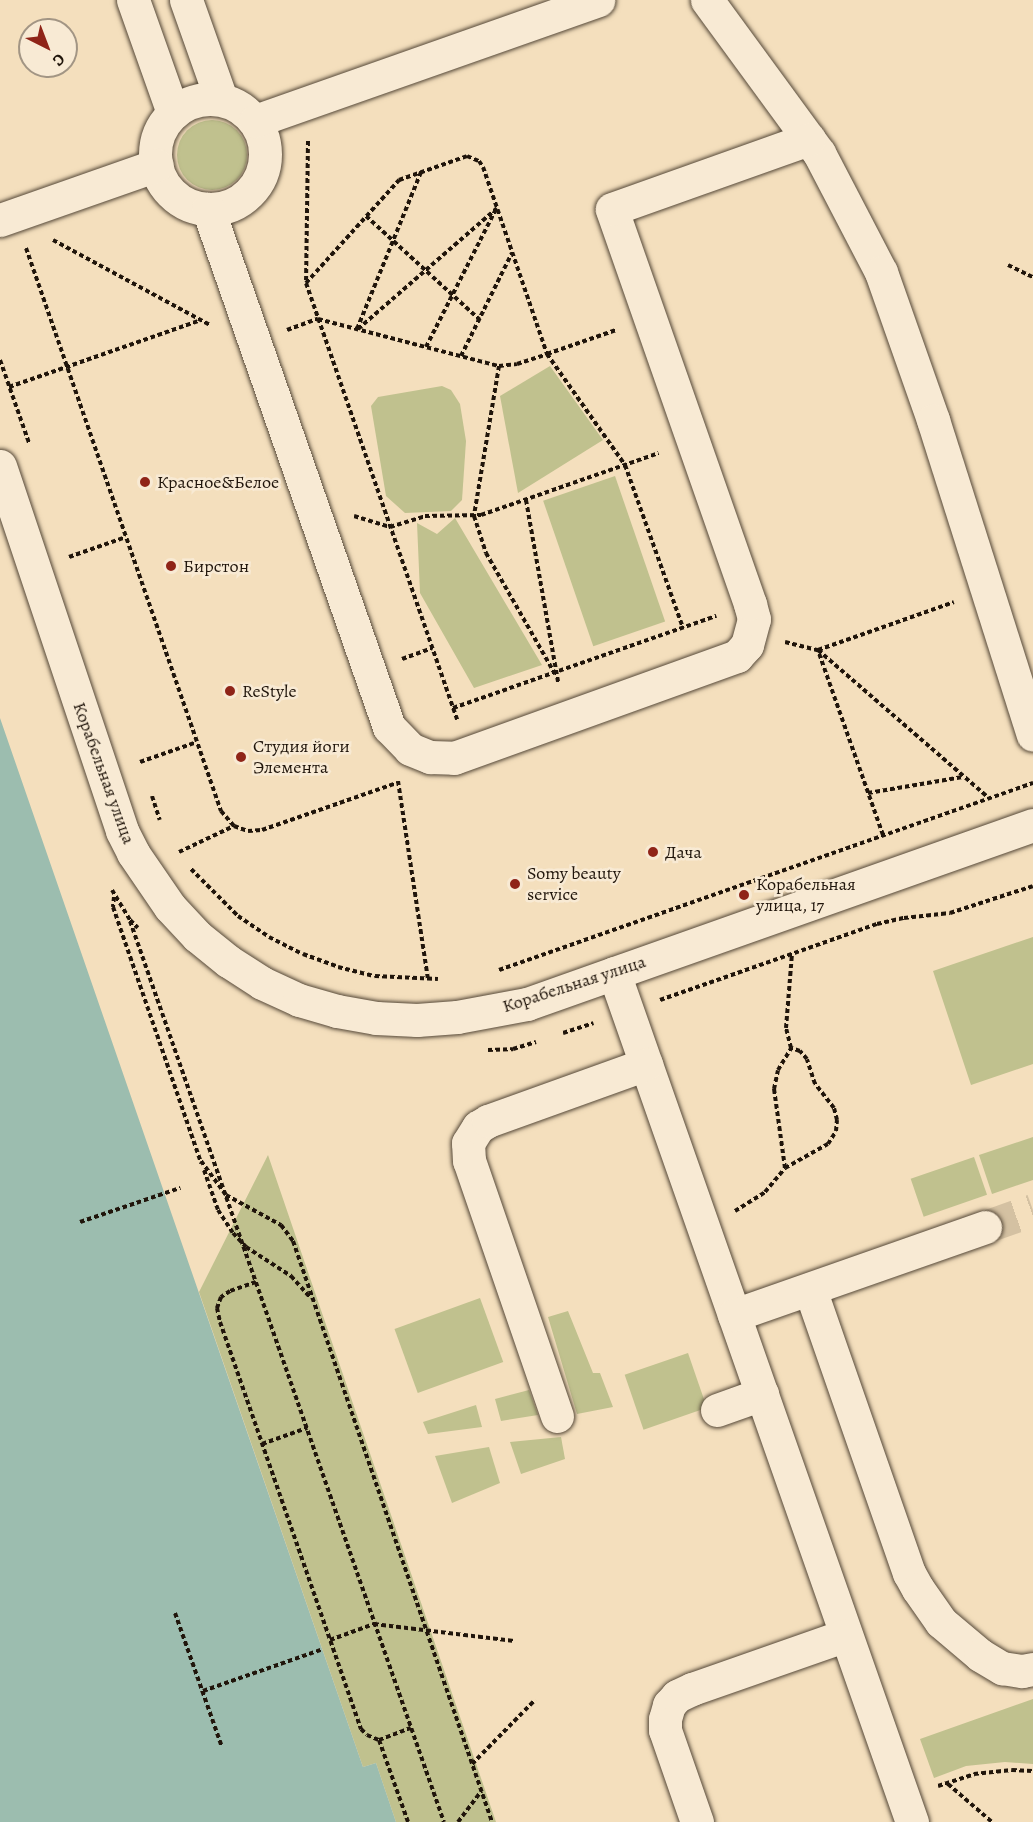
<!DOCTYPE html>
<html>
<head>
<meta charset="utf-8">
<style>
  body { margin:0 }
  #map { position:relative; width:1033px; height:1822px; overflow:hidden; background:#f4dfbd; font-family:Alegreya,serif }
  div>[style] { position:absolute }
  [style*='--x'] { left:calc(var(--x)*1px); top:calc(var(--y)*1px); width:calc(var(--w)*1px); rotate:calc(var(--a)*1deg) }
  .green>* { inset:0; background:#c0c18e; transform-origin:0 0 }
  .round { border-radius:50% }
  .water>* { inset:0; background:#9cbdaf }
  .minor-tunnel>* { height:33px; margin-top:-16.5px; transform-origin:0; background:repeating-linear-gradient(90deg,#d4c1a2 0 33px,transparent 0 49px) }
  .path>* { height:4px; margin-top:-2px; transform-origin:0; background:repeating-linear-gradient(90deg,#20150b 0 4.5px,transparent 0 7.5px) }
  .roads { filter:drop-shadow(0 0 2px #554838) drop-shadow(0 0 2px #554838) }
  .minor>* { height:33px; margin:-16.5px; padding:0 16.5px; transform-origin:16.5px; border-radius:16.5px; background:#f8ead4 }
  .minor>.ring { margin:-16.5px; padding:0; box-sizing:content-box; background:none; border:33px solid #f8ead4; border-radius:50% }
  .dots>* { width:16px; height:16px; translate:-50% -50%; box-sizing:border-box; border:3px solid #f8ead4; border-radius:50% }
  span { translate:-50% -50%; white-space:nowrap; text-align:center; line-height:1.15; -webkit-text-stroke:5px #f8ead4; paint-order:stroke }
  .poi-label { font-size:18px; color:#20150b }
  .left { translate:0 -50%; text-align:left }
  .street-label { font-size:18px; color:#20150b }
  .north { position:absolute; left:18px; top:18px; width:60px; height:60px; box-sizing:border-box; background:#f8ead4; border:2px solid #a29584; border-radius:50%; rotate:138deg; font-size:16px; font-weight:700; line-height:24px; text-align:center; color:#20150b }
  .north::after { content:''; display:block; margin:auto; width:21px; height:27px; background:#8f2418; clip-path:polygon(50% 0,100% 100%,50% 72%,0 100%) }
</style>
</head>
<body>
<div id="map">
  <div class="green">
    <i class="round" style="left:177px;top:120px;width:70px;height:70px"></i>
    <i style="clip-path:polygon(550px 366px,603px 440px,518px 493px,500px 396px)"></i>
    <i style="clip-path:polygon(442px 386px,451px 390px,460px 404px,466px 441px,462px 500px,451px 511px,405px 513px,386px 496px,371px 406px,378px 397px)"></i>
    <i style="left:615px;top:476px;width:154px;height:76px;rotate:71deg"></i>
    <i style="clip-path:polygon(455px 518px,542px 665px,474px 688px,420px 593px,417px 523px,437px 534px)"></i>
    <i style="clip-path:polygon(1033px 937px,1033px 1064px,971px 1085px,933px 971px)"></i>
    <i style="clip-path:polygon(1033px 1137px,1033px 1180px,992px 1194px,979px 1155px)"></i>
    <i style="clip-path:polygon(268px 1155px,496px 1822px,396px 1822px,376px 1763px,363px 1767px,199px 1292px)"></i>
    <i style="left:974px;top:1157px;width:40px;height:67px;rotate:71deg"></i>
    <i style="left:480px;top:1298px;width:68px;height:91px;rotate:70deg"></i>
    <i style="clip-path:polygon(568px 1311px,593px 1373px,600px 1373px,613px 1407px,577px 1414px,548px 1317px)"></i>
    <i style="left:688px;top:1353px;width:58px;height:67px;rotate:71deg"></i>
    <i style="clip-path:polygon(529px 1390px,538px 1415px,501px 1421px,495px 1399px)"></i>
    <i style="clip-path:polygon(476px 1405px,482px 1427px,428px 1434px,423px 1422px)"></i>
    <i style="clip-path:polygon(561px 1437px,565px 1459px,521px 1474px,510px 1442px)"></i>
    <i style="clip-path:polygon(489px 1447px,500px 1483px,452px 1503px,435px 1456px)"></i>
    <i style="clip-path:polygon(1033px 1699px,1033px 1764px,1005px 1762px,966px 1766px,934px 1778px,920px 1739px)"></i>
  </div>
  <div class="water">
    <i style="clip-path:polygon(0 718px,363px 1767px,376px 1763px,396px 1822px,0 1822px)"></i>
  </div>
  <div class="minor-tunnel">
    <i style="--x:985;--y:1227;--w:51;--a:-19.5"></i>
  </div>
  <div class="path">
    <i style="--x:308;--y:141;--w:142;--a:90.8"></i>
    <i style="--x:306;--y:283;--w:462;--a:70.9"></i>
    <i style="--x:366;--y:216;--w:154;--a:42.4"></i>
    <i style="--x:53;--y:240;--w:179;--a:28.4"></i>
    <i style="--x:26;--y:248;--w:596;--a:70.9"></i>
    <i style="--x:221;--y:811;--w:20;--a:49"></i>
    <i style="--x:234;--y:826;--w:15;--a:20"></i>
    <i style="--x:248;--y:831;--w:14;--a:-4"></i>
    <i style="--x:262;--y:830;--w:143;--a:-19.2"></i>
    <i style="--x:1008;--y:265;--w:28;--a:26"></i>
    <i style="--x:306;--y:283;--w:139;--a:-47.9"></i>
    <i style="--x:399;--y:180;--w:72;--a:-19.4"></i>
    <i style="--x:467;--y:156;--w:13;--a:23"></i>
    <i style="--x:479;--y:161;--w:7;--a:56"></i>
    <i style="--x:483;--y:167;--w:198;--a:71.1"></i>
    <i style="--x:547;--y:354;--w:73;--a:-19.2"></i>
    <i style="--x:357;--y:329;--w:170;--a:-67.8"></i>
    <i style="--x:358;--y:329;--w:184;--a:-41"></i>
    <i style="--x:287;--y:330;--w:33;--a:-20"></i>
    <i style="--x:318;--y:319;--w:187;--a:14.6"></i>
    <i style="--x:499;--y:366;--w:18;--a:-6"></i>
    <i style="--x:517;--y:364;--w:32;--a:-18"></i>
    <i style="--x:547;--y:354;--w:136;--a:54.9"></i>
    <i style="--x:625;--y:465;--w:173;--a:70.4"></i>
    <i style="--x:426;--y:347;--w:153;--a:-63.1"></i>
    <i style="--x:461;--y:356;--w:115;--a:-63.7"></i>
    <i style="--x:0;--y:360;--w:88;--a:70.7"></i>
    <i style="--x:499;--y:366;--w:152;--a:99.5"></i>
    <i style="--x:474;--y:516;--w:39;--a:72"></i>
    <i style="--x:486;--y:553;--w:137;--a:60.3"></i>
    <i style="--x:9;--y:387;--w:200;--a:-19.2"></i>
    <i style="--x:526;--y:500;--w:185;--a:80"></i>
    <i style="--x:354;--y:516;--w:38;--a:17"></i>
    <i style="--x:390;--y:527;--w:37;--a:-17"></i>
    <i style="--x:425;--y:516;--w:56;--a:-1"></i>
    <i style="--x:481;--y:515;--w:188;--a:-19.2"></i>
    <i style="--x:69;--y:557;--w:60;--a:-19.3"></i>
    <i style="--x:785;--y:642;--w:34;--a:14"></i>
    <i style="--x:818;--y:650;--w:226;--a:40.9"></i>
    <i style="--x:402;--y:659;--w:32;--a:-20"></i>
    <i style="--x:453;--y:708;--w:279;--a:-19.3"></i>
    <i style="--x:140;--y:762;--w:60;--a:-19.3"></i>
    <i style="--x:398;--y:781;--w:200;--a:81.4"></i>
    <i style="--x:868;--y:793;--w:96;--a:-9.6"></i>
    <i style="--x:152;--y:796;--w:25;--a:72"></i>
    <i style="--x:883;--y:835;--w:196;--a:-109.4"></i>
    <i style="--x:818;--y:650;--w:144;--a:-19.4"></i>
    <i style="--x:179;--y:852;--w:61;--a:-25.3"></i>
    <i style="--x:191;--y:869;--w:66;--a:45"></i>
    <i style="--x:238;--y:916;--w:37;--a:34"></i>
    <i style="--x:269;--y:937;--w:38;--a:27"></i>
    <i style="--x:303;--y:954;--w:37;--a:20"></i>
    <i style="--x:338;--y:967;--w:38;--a:14"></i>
    <i style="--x:375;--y:976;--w:63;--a:2.7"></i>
    <i style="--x:112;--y:890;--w:35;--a:59"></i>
    <i style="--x:130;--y:920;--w:11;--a:45"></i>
    <i style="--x:114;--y:897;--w:10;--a:96"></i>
    <i style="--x:113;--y:907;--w:271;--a:71"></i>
    <i style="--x:130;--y:921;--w:954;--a:70.79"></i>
    <i style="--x:499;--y:970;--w:566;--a:-19.3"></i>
    <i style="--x:660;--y:1000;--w:230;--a:-19.3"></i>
    <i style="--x:877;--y:924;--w:28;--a:-13"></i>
    <i style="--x:904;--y:918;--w:46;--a:-6.2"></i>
    <i style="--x:950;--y:913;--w:87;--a:-18"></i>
    <i style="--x:563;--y:1033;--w:32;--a:-18"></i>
    <i style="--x:488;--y:1050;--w:25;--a:-2"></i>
    <i style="--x:513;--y:1049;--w:24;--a:-17"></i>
    <i style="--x:201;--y:1161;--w:42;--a:53.7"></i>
    <i style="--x:226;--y:1195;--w:63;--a:28.6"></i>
    <i style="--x:281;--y:1225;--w:20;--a:53"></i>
    <i style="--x:293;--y:1241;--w:614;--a:71.09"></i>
    <i style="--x:785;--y:1168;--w:49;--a:-29.2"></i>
    <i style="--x:828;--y:1144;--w:15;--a:-58"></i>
    <i style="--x:836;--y:1131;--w:11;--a:-85"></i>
    <i style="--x:837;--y:1120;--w:12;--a:-104"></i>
    <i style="--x:834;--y:1108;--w:31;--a:-128"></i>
    <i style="--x:815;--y:1084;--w:26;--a:-108"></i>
    <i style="--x:807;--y:1059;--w:11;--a:-131"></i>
    <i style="--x:800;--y:1051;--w:9;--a:-162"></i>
    <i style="--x:204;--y:1170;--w:42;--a:70.7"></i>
    <i style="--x:218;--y:1210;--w:27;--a:57"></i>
    <i style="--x:233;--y:1233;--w:19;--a:47"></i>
    <i style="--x:246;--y:1247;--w:54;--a:32.8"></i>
    <i style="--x:291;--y:1276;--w:30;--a:48"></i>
    <i style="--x:735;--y:1211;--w:36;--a:-32"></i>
    <i style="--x:765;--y:1192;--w:31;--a:-50"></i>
    <i style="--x:785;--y:1168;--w:80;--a:-97.9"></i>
    <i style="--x:774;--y:1089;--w:19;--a:-78"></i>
    <i style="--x:778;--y:1070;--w:26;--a:-59"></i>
    <i style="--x:791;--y:1048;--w:21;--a:-104"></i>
    <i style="--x:786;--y:1028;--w:74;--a:-85.4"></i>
    <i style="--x:80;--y:1222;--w:106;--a:-18.8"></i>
    <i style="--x:256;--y:1282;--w:28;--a:161"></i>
    <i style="--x:230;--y:1291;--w:11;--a:146"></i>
    <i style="--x:221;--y:1297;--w:12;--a:110"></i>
    <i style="--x:217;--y:1308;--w:14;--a:78"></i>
    <i style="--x:220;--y:1322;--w:431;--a:70.9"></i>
    <i style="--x:361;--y:1729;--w:8;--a:45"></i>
    <i style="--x:367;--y:1735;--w:13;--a:23"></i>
    <i style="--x:379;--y:1740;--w:34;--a:-21"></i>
    <i style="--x:262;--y:1444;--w:48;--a:-19.6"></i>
    <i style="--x:175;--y:1613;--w:142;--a:70.7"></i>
    <i style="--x:330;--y:1640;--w:47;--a:-20"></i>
    <i style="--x:374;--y:1624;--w:141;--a:6.9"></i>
    <i style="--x:203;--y:1691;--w:127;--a:-19.3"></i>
    <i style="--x:379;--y:1740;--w:87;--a:70.5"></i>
    <i style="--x:472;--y:1764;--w:90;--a:-45.5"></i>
    <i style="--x:948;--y:1784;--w:58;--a:40.8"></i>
    <i style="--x:938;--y:1786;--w:38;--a:-18"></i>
    <i style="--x:974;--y:1774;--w:38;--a:-6"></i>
    <i style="--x:1012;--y:1770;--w:21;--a:3"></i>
    <i style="--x:458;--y:1822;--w:39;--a:-53"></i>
  </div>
  <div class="roads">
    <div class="minor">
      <i style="--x:133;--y:0;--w:120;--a:70.5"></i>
      <i style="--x:186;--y:0;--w:105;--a:70.5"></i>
      <i style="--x:707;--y:0;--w:190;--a:53.8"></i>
      <i style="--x:819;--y:153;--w:134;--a:62.5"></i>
      <i style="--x:881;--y:272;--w:157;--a:70.6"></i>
      <i style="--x:933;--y:420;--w:330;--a:72.4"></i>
      <i class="ring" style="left:155px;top:99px;width:77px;height:77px"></i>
      <i style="--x:255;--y:121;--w:364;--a:-19.4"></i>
      <i style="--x:208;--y:209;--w:549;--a:70.74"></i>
      <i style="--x:389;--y:727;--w:30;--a:46"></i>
      <i style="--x:410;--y:749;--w:22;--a:22"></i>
      <i style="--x:430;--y:757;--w:24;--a:2"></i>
      <i style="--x:454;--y:758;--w:301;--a:-19.8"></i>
      <i style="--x:737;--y:656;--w:15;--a:-48"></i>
      <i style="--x:747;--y:645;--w:27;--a:-75"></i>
      <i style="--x:754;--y:619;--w:16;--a:-105"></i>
      <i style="--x:750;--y:604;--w:418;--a:-109.3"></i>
      <i style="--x:612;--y:209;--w:209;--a:-19.6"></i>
      <i style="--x:0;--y:220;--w:166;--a:-19.3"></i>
      <i style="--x:0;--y:466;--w:385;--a:71.5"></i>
      <i style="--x:122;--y:831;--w:25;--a:63"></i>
      <i style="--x:133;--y:853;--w:65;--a:55.6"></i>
      <i style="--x:170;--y:907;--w:40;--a:47"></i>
      <i style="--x:197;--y:936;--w:40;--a:39"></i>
      <i style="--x:228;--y:961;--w:40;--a:32.9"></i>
      <i style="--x:262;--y:983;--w:41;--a:24.7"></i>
      <i style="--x:299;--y:1000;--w:40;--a:16"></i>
      <i style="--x:337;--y:1011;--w:40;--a:10"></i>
      <i style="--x:376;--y:1018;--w:41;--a:2.8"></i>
      <i style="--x:417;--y:1020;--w:40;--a:-4.3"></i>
      <i style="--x:457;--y:1017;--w:71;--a:-10.5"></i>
      <i style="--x:527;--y:1004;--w:537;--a:-19.48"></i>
      <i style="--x:614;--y:973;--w:900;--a:70.66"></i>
      <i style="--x:810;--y:1289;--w:301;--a:70.8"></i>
      <i style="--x:909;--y:1573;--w:18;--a:61"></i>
      <i style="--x:918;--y:1589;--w:40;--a:55.1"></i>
      <i style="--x:941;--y:1622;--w:51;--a:40.2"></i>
      <i style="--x:980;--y:1655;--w:26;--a:31"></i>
      <i style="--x:1002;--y:1668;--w:20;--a:9"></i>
      <i style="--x:1022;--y:1671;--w:11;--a:-10"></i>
      <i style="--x:734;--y:1315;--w:266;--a:-19.3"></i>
      <i style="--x:717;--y:1410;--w:48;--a:-19.6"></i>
      <i style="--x:557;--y:1416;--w:270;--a:-109"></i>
      <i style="--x:469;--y:1161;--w:18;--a:-93"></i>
      <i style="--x:468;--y:1143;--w:19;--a:-58"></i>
      <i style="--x:478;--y:1127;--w:12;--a:-31"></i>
      <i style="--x:488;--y:1121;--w:168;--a:-19.8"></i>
      <i style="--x:697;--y:1822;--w:97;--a:-109.2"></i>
      <i style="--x:665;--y:1730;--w:11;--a:-90"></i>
      <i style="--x:665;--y:1719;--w:15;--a:-74"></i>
      <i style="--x:669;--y:1705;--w:12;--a:-48"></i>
      <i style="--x:677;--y:1696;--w:17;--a:-25"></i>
      <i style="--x:692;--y:1689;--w:163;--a:-19.3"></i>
    </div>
  </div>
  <div class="dots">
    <i style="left:145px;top:482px;background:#8f2418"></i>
    <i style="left:171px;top:566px;background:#8f2418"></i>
    <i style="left:230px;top:691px;background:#8f2418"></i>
    <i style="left:241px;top:757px;background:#8f2418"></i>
    <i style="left:653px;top:852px;background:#8f2418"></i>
    <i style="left:515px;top:884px;background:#8f2418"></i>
    <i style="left:744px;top:895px;background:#8f2418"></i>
  </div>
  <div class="poi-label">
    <span class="left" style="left:157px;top:482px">Красное&amp;Белое</span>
    <span class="left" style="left:183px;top:566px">Бирстон</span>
    <span class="left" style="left:242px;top:691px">ReStyle</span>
    <span class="left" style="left:253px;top:757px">Студия йоги<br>Элемента</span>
    <span class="left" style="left:665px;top:852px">Дача</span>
    <span class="left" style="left:527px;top:884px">Somy beauty<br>service</span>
    <span class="left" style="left:756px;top:895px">Корабельная<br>улица, 17</span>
  </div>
  <div class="street-label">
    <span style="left:104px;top:773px;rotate:70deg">Корабельная улица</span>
    <span style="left:574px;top:984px;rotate:-18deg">Корабельная улица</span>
  </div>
  <div class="north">С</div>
</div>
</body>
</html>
